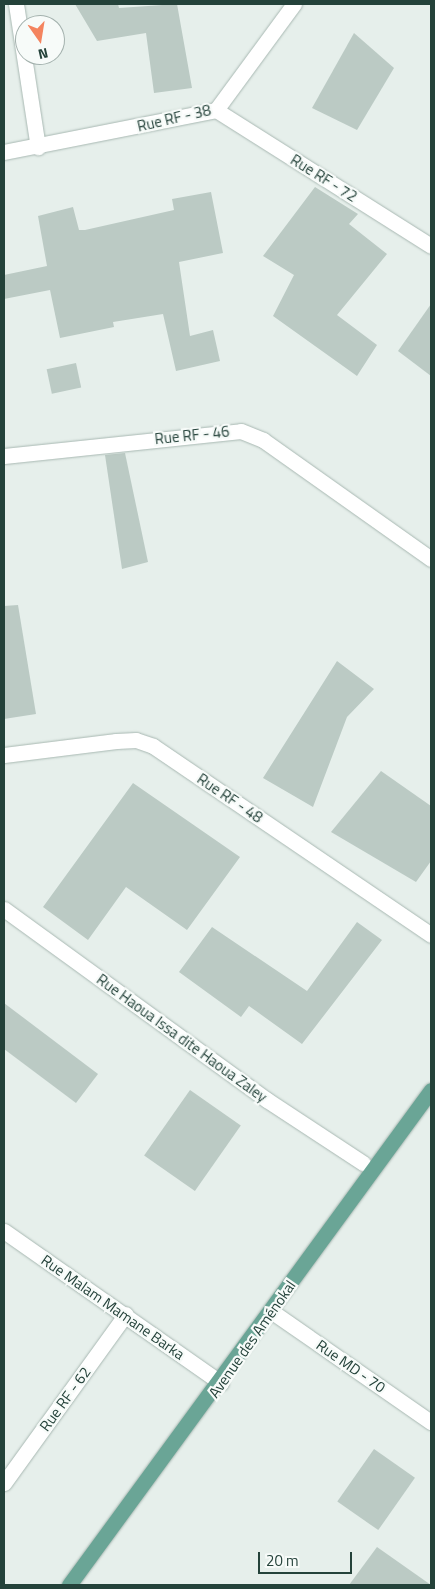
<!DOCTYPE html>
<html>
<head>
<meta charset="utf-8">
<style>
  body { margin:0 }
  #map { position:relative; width:435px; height:1589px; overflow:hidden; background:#e6efeb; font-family:"Titillium Web",sans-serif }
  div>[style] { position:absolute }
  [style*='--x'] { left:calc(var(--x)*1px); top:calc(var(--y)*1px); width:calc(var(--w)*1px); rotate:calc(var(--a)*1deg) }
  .building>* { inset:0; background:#bbcac4; transform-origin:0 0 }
  .roads { filter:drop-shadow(0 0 1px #a8b8b2) drop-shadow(0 0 1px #a8b8b2) }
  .minor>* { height:15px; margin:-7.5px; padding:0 7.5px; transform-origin:7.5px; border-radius:7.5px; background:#fff }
  .major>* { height:15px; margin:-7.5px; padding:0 7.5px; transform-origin:7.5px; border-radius:7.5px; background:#6aa596 }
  span { translate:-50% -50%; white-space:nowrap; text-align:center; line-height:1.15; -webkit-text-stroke:4.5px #f7fbf9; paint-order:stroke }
  .street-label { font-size:15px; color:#24423a }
  .frame { position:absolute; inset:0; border:5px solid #24423a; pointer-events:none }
  .north { position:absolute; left:15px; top:15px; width:50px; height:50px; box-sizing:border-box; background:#f7fbf9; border:1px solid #a3b1ad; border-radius:50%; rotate:167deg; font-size:14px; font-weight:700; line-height:20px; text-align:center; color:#24423a }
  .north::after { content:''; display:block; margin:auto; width:18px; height:22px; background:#f4845f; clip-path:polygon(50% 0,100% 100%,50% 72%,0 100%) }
  .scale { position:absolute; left:258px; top:1552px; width:94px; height:22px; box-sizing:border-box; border:2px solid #24423a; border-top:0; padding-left:6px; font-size:15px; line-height:18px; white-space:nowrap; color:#24423a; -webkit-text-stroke:4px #f7fbf9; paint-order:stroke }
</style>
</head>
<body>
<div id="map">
  <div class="building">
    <i style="clip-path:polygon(75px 4px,118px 4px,119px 8px,177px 4px,192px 88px,154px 93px,146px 33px,97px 41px)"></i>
    <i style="clip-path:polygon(354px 33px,394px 68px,357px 130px,312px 108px)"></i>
    <i style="clip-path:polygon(315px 187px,358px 214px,349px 224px,387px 254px,337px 315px,377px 345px,357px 376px,273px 316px,294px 275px,263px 256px)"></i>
    <i style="clip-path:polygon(211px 192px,223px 253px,179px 262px,190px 336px,213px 330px,220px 361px,176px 371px,163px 314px,113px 322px,114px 327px,60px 338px,50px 290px,4px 299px,4px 275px,47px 266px,38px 216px,73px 207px,79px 230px,85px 230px,174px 210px,172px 199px)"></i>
    <i style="clip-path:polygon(431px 304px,431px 376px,398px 351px)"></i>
    <i style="left:76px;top:363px;width:25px;height:30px;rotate:78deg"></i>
    <i style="clip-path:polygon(125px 453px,148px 562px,122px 569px,105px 455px)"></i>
    <i style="clip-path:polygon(18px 605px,36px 714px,4px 719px,4px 606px)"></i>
    <i style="clip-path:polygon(337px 661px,374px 689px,347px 717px,313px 807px,263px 778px)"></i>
    <i style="clip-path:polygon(381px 771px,431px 806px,431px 861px,416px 882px,331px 832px)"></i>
    <i style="clip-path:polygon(133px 783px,240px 857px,187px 930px,126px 887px,88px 940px,43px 907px)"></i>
    <i style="clip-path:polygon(357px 922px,382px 940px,302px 1044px,249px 1006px,241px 1017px,179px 972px,212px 927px,307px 991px)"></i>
    <i style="clip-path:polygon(4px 1003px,98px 1074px,76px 1103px,4px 1049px)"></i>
    <i style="left:190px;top:1090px;width:62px;height:80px;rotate:35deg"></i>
    <i style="left:374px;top:1449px;width:50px;height:64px;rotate:35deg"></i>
    <i style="clip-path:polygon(377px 1547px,431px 1585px,349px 1585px)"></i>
  </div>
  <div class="roads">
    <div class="minor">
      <i style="--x:16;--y:4;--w:145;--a:81.3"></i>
      <i style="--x:216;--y:110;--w:254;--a:32.3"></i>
      <i style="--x:4;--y:152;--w:216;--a:-11.2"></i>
      <i style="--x:216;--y:110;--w:132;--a:-53.7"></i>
      <i style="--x:4;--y:456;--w:238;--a:-6"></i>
      <i style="--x:241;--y:431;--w:24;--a:22"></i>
      <i style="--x:263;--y:440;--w:206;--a:35.3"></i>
      <i style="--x:4;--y:755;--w:113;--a:-7.1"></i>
      <i style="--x:116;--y:741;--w:20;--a:-3"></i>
      <i style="--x:136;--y:740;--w:18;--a:19"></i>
      <i style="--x:153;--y:746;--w:336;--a:34.2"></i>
      <i style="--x:4;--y:909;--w:325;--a:36"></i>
      <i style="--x:267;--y:1100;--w:115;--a:33.3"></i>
      <i style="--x:4;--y:1231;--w:265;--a:35"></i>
      <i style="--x:271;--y:1311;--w:195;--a:34.8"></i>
      <i style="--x:4;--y:1483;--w:208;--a:-54.2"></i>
    </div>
    <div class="major">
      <i style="--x:69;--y:1585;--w:613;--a:-53.82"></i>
    </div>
  </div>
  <div class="street-label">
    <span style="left:174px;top:118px;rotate:-13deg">Rue RF - 38</span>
    <span style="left:324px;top:178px;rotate:32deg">Rue RF - 72</span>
    <span style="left:192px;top:435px;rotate:-6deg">Rue RF - 46</span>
    <span style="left:230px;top:798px;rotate:34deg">Rue RF - 48</span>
    <span style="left:182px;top:1038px;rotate:36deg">Rue Haoua Issa dite Haoua Zaley</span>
    <span style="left:113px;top:1307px;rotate:35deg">Rue Malam Mamane Barka</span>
    <span style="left:252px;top:1339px;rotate:-55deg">Avenue des Aménokal</span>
    <span style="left:351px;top:1366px;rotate:35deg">Rue MD - 70</span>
    <span style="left:65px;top:1399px;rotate:-54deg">Rue RF - 62</span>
  </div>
  <div class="frame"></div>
  <div class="north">N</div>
  <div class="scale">20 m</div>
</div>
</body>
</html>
